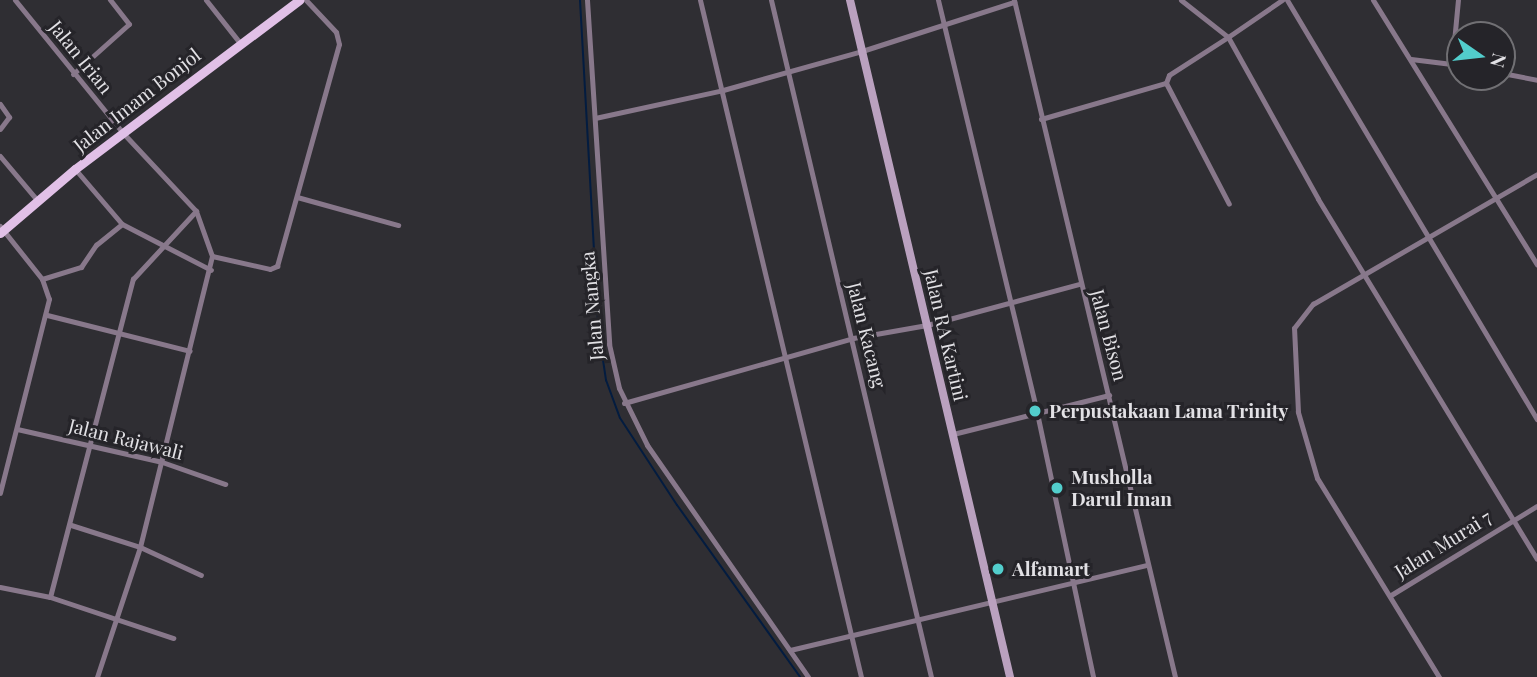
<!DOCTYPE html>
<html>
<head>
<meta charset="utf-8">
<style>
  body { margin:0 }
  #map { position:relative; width:1537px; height:677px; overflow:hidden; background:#2f2e33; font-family:"Playfair Display",serif }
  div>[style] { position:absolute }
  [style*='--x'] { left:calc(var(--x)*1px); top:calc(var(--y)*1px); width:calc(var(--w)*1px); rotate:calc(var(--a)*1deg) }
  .stream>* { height:2px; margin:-1px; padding:0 1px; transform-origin:1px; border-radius:1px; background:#031c40 }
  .street>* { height:5px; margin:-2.5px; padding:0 2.5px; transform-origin:2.5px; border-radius:2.5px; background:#88788b }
  .secondary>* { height:8px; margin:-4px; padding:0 4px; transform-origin:4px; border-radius:4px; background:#baa1bf }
  .primary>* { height:9px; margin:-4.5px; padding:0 4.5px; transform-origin:4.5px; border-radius:4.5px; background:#e1c0e7 }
  .dots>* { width:19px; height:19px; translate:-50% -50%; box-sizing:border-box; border:4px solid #252429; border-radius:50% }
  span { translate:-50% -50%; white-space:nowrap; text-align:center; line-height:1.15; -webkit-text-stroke:6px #252429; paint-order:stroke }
  .street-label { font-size:19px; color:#e2e1e5 }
  .poi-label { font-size:19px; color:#e2e1e5; font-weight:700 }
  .left { translate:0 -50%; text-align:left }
  .north { position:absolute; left:1446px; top:21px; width:70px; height:70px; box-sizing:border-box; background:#252429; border:2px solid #717074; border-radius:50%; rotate:104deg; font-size:19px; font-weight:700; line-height:28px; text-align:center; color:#e2e1e5 }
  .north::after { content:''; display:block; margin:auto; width:24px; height:32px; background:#52cdcc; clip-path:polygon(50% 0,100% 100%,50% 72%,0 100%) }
</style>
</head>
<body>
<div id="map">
  <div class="stream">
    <i style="--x:580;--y:0;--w:326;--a:86.8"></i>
    <i style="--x:598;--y:326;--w:55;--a:81.6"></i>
    <i style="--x:606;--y:380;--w:40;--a:69.8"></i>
    <i style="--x:620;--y:418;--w:104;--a:56.8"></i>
    <i style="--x:677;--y:505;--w:211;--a:54.4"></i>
  </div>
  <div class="street">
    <i style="--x:15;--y:0;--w:171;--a:50.9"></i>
    <i style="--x:123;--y:133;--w:107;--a:46.9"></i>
    <i style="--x:196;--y:211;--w:48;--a:70.4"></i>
    <i style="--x:212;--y:256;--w:300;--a:103.9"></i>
    <i style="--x:140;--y:547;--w:137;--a:108.3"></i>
    <i style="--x:206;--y:0;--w:55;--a:51.7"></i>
    <i style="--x:587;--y:0;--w:345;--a:86.3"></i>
    <i style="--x:609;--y:344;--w:45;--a:77.2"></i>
    <i style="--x:619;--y:388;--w:64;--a:63.8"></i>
    <i style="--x:647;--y:445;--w:282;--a:55.2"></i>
    <i style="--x:700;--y:0;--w:696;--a:76.62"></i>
    <i style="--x:771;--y:0;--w:696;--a:76.7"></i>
    <i style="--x:938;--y:0;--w:425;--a:76.5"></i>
    <i style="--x:1037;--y:413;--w:270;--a:78"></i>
    <i style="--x:1014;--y:0;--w:696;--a:76.62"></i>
    <i style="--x:1181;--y:0;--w:60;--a:38.2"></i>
    <i style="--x:1228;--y:37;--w:70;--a:147.2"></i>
    <i style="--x:1169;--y:75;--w:9;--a:111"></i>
    <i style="--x:1166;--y:83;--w:136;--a:62.5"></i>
    <i style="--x:1282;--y:0;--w:65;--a:145.6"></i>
    <i style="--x:1228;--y:37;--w:185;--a:60.9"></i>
    <i style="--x:1318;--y:199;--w:421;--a:58.7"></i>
    <i style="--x:1287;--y:0;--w:488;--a:59.2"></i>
    <i style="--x:1373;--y:0;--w:311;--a:58.2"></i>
    <i style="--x:1411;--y:59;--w:49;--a:7"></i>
    <i style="--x:1452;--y:63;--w:63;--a:-84.6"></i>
    <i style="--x:1502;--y:73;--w:36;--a:11"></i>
    <i style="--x:73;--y:74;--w:75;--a:-41.8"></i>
    <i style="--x:129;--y:24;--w:31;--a:-128"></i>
    <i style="--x:0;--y:104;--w:16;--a:55"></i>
    <i style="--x:9;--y:117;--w:15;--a:127"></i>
    <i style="--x:595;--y:118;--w:131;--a:-12.3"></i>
    <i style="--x:723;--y:90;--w:144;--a:-15.7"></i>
    <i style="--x:862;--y:51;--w:160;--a:-17.9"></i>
    <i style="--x:1041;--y:119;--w:130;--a:-16.1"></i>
    <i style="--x:0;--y:156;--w:57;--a:49.9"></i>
    <i style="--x:75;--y:169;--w:72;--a:49.5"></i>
    <i style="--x:122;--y:224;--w:100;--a:27.3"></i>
    <i style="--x:297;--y:197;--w:105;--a:15.5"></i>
    <i style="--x:0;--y:226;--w:68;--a:51.6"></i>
    <i style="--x:42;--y:279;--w:21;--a:71"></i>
    <i style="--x:49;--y:299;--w:200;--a:104.2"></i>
    <i style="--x:212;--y:256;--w:59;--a:12.6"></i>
    <i style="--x:270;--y:269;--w:8;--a:-23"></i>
    <i style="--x:277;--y:266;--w:230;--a:-74.4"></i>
    <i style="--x:339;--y:44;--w:12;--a:-104"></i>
    <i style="--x:336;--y:32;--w:44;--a:-133.2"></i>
    <i style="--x:42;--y:279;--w:41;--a:-17.1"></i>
    <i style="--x:81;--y:267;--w:27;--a:-56"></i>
    <i style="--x:96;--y:245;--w:33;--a:-39"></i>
    <i style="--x:47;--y:315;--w:147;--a:14.1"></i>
    <i style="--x:624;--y:403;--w:238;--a:-15.8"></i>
    <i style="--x:853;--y:338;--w:75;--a:-10"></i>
    <i style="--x:927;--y:325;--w:157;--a:-15.1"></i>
    <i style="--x:17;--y:429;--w:149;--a:12.8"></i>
    <i style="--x:162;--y:462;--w:67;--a:19.2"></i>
    <i style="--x:953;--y:434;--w:161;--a:-14"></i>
    <i style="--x:71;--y:525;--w:72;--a:17.7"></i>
    <i style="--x:140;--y:547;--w:67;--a:24.7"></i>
    <i style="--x:0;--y:587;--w:51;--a:11.3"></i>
    <i style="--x:50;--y:597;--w:130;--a:18.4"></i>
    <i style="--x:1391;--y:595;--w:171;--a:-31.4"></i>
    <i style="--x:50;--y:597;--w:329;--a:-75.4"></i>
    <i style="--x:133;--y:279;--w:93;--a:-47.2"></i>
    <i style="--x:790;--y:650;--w:366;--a:-13.4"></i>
    <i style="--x:1439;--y:677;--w:233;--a:-121.5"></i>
    <i style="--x:1317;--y:478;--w:69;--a:-106.1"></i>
    <i style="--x:1298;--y:412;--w:84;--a:-92.7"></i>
    <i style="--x:1294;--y:328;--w:31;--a:-52"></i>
    <i style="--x:1313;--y:304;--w:259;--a:-30.1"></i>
  </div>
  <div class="secondary">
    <i style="--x:850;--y:0;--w:696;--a:76.7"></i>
  </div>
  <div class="primary">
    <i style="--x:0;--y:233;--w:99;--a:-40.5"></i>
    <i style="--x:75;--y:169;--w:281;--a:-37"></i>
  </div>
  <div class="dots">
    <i style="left:1035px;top:411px;background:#52cdcc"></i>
    <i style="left:1057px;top:488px;background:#52cdcc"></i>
    <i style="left:998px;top:569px;background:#52cdcc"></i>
  </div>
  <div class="street-label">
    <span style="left:81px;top:57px;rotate:51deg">Jalan Irian</span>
    <span style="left:137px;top:100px;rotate:-38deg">Jalan Imam Bonjol</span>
    <span style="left:592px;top:306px;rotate:-95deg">Jalan Nangka</span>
    <span style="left:867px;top:335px;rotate:76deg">Jalan Kacang</span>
    <span style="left:946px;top:335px;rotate:77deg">Jalan RA Kartini</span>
    <span style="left:1109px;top:335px;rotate:75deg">Jalan Bison</span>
    <span style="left:126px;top:439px;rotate:14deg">Jalan Rajawali</span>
    <span style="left:1443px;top:544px;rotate:-32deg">Jalan Murai 7</span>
  </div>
  <div class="poi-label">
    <span class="left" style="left:1049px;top:411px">Perpustakaan Lama Trinity</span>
    <span class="left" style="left:1071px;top:488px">Musholla<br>Darul Iman</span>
    <span class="left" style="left:1012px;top:569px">Alfamart</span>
  </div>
  <div class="north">N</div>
</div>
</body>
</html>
